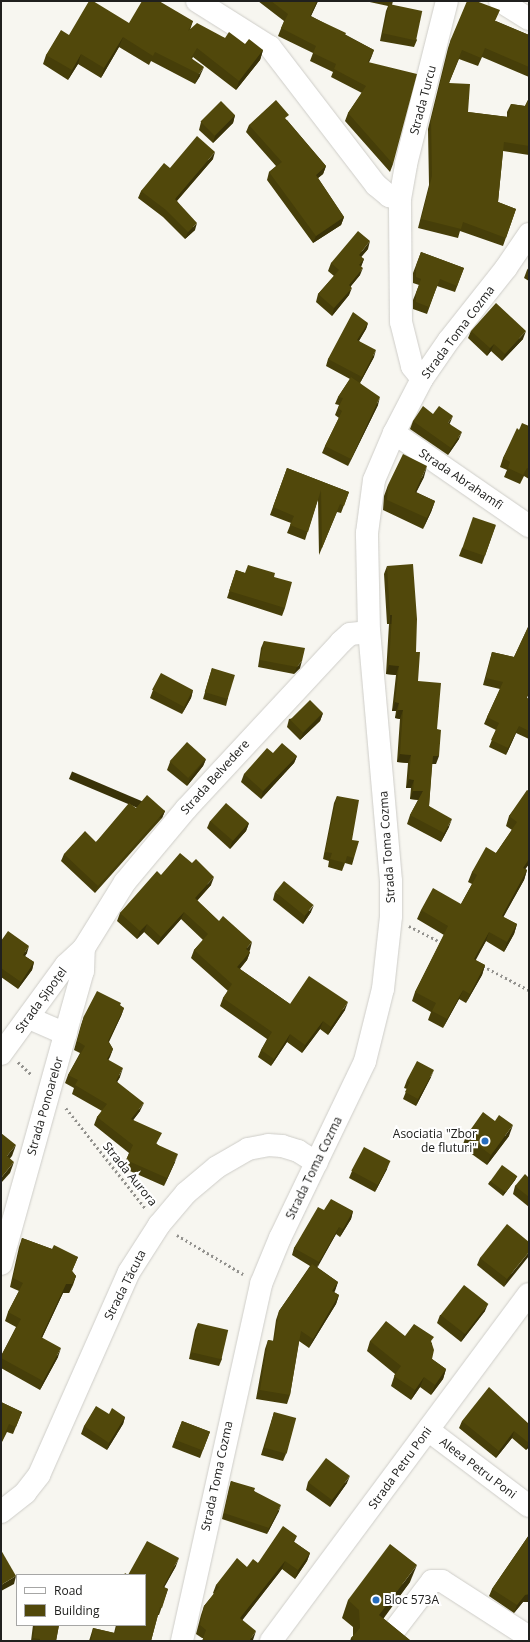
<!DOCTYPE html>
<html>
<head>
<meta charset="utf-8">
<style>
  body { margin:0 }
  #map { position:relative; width:530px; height:1642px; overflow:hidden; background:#f7f6f0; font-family:"Open Sans",sans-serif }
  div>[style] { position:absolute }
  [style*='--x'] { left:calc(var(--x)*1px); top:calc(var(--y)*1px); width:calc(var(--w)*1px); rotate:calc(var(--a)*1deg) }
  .path>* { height:2.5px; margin-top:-1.25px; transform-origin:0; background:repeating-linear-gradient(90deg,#93928e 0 2px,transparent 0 5px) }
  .roads { filter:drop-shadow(0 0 1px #cecdc8) drop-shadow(0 0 1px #cecdc8) }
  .minor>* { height:22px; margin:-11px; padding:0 11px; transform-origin:11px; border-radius:11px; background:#fff }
  .wall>* { inset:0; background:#463e09; transform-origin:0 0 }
  .shaded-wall>* { inset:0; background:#393208; transform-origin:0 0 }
  .building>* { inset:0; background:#51480b; transform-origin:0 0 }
  .dots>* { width:11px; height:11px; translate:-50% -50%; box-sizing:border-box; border:2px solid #fff; border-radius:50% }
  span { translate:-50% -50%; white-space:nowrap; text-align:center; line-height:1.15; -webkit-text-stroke:4px #fff; paint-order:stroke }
  .street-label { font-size:12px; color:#20201e }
  .poi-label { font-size:12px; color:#20201e }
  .right { translate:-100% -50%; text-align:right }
  .left { translate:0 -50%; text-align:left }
  .frame { position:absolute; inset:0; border:2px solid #20201e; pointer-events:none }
  .legend { position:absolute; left:16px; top:1574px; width:130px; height:52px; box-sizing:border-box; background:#fff; border:1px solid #a6a6a5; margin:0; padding:5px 7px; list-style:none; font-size:12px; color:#20201e }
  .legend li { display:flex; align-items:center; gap:8px; height:20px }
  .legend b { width:20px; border:1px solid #a6a6a5 }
</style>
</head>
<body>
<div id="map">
  <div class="path">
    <i style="--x:409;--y:926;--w:37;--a:27"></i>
    <i style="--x:483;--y:966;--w:52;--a:27.6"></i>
    <i style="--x:18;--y:1062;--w:19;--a:43"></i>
    <i style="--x:66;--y:1108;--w:129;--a:51.6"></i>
    <i style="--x:177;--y:1235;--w:77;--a:30.6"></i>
  </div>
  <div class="roads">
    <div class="minor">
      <i style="--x:197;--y:1;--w:86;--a:32.2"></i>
      <i style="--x:270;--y:47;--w:174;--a:52.5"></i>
      <i style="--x:376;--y:185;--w:17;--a:40"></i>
      <i style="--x:389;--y:196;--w:11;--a:15"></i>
      <i style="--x:500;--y:1;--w:34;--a:32"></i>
      <i style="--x:422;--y:379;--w:16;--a:-128"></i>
      <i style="--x:412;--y:366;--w:45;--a:-104"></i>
      <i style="--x:401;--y:322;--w:123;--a:-90.5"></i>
      <i style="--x:400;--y:199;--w:36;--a:-80"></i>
      <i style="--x:406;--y:164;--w:168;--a:-75.9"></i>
      <i style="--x:394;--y:433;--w:164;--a:34.6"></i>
      <i style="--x:29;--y:1018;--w:40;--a:23.4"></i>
      <i style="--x:1;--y:1054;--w:110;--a:-53.9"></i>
      <i style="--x:66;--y:965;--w:25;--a:-43"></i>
      <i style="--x:84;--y:948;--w:78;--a:-58.2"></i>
      <i style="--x:125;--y:882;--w:95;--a:-50.1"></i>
      <i style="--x:186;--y:809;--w:228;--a:-47.1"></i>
      <i style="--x:341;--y:642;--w:12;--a:-42"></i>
      <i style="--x:350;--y:634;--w:19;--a:-6"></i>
      <i style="--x:1;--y:1264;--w:304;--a:-74.4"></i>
      <i style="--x:83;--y:971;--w:23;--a:-88"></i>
      <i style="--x:428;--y:1430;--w:126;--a:37"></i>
      <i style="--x:1;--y:1512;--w:31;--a:-38"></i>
      <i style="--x:25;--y:1493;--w:23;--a:-52"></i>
      <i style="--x:39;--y:1475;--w:222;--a:-66.1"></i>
      <i style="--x:129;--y:1272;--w:56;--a:-57.4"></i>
      <i style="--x:159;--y:1225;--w:42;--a:-49.8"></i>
      <i style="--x:186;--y:1193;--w:40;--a:-40"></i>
      <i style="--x:217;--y:1167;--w:36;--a:-30"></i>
      <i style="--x:248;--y:1149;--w:20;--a:-11"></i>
      <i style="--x:268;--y:1145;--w:14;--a:4"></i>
      <i style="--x:282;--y:1146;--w:17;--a:17"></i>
      <i style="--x:298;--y:1151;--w:22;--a:32"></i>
      <i style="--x:396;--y:1628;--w:59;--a:-52.5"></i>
      <i style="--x:432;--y:1581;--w:10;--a:0"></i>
      <i style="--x:442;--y:1581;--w:103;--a:32.8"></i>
      <i style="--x:182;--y:1641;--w:366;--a:-77.5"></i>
      <i style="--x:261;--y:1284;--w:50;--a:-67.6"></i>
      <i style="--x:280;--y:1238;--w:196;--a:-64.3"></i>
      <i style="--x:365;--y:1061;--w:74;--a:-76"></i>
      <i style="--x:383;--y:989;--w:73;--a:-83.7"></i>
      <i style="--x:391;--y:916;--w:35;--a:-90"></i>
      <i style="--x:391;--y:881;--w:250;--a:-95"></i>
      <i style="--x:369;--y:632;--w:99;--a:-91.2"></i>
      <i style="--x:367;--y:533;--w:53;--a:-82.5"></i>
      <i style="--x:374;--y:480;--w:51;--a:-66.9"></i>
      <i style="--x:394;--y:433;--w:61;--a:-62.6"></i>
      <i style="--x:422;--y:379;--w:47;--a:-55.3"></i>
      <i style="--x:449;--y:340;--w:92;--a:-51.6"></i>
      <i style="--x:506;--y:268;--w:41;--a:-55.9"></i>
      <i style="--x:271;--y:1641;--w:432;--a:-53.4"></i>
    </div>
  </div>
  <div class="wall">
    <i style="clip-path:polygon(258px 1px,318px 1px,311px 16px,374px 50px,369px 62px,393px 164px,390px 172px,345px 121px,348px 113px,362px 93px,331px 77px,333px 72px,310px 61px,313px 53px,278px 36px,284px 21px)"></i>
    <i style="clip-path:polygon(365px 1px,393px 1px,392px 5px,417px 40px,414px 47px,380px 41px,386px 11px,388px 6px)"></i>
    <i style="clip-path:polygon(193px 21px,190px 30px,225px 38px,263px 50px,260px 60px,236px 90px,193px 57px,192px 59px,200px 76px,195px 84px,151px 61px,149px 65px,119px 47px,101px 78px,78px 64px,68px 80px,43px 64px,46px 55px,69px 35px,129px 23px)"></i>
    <i style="clip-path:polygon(496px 21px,529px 35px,529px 77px,482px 57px,478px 66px,459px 59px,449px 83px,468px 112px,507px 117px,507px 112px,511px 104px,525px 106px,529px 98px,529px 155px,503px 151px,498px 202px,516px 209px,503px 246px,460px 231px,458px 238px,418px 228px,429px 185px,428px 129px,448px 48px,451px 39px)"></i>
    <i style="clip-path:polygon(235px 115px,233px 123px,213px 143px,199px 130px,201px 122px)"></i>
    <i style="clip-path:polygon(287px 120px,326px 166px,323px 174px,318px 178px,344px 217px,341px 225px,313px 243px,267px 180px,269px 172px,276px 166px,246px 132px,249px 125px)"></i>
    <i style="clip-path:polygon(213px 159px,177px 201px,195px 230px,185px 239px,163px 217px,138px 198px,141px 191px,170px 168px)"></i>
    <i style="clip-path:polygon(368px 249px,361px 257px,364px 259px,361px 266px,360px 275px,351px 286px,349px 295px,332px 316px,316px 302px,318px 294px,334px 276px,328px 271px,331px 263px)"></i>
    <i style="clip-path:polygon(421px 252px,464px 268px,455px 292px,437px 286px,427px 314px,413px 309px,413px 300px,419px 285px,413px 283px,413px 273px)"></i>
    <i style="clip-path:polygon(529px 267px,529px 281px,524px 278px,527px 270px)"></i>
    <i style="clip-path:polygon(368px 323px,366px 329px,359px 341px,374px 357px,360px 383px,378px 405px,348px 466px,322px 453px,325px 446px,339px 418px,335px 415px,339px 405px,335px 404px,338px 397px,350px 379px,326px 366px,328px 359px)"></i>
    <i style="clip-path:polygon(471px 331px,523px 339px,502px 361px,491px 351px,487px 356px,468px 338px)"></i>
    <i style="clip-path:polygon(433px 414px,450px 424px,459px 439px,448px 455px,410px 429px,413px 421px)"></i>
    <i style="clip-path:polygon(529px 426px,529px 479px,524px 476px,520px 484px,504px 477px,507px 470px,500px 467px,503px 458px,519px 430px)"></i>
    <i style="clip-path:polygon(287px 468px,349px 492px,341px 513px,337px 512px,319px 555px,318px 499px,305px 540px,287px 533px,291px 523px,270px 515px)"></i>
    <i style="clip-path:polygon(424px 477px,416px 492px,435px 501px,431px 512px,423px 529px,383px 510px,384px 496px,388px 485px)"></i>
    <i style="clip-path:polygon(496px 525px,482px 564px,459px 556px,462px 548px)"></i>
    <i style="clip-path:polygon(387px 566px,416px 652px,418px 681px,437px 729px,436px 764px,432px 764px,429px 806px,449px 827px,441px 842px,407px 824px,410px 815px,418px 800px,410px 799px,411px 788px,406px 788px,408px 763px,397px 762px,400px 719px,395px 718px,396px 711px,392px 711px,396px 675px,386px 674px,389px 624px,387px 624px,384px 574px)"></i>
    <i style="clip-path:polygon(236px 570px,245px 573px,274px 577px,285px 608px,282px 616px,227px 598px)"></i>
    <i style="clip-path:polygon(529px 625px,529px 663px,528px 665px,529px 665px,529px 693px,527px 698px,529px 699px,529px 739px,516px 733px,506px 755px,489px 747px,496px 730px,484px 724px,487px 717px,500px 689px,483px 685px,490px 659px,492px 652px,514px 657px)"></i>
    <i style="clip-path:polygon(264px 641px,300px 668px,294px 674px,258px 667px,261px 648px)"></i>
    <i style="clip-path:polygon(212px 668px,228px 698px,226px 706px,203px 699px)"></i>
    <i style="clip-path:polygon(153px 690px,193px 690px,191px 698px,182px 714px,150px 698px)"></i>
    <i style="clip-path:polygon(323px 713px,320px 721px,300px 740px,287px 727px,289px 719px)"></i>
    <i style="clip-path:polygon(297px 756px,294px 763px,261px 799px,241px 782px,244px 774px)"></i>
    <i style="clip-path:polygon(206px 759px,203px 766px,187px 786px,167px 770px,170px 762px)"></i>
    <i style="clip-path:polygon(529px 791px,529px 864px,525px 869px,527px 870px,524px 880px,503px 917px,517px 924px,514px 934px,504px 952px,486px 941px,475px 960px,485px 965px,482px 975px,466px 1003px,459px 999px,443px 1028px,428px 1020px,431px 1012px,412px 1001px,415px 992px,444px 935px,417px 919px,421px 910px,461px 904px,472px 884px,468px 882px,472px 872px,496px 853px,512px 830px,506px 826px,509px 816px)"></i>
    <i style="clip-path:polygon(337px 796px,352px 840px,354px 858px,352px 865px,345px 863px,342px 871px,328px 867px,329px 861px,323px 859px,334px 803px)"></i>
    <i style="clip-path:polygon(136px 808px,165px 811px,162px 818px,95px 893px,61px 861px,64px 854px,96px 842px)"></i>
    <i style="clip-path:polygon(210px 821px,249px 823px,246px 831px,230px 849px,207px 828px)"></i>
    <i style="clip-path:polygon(161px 875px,211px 885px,197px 901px,250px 950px,249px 951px,250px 952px,247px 960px,240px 969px,290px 1004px,345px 1010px,328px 1035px,320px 1029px,302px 1053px,287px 1042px,271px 1066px,258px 1057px,261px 1050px,267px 1039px,220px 1006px,223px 998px,228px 991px,191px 958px,194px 950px,203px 940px,181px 919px,158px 945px,144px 932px,137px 939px,117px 921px,120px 913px)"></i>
    <i style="clip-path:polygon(275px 892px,311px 912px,303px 924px,273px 900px)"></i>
    <i style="clip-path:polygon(1px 941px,27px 953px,25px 956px,34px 962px,32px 970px,18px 989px,1px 977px)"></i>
    <i style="clip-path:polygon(120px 1006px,124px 1008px,121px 1016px,109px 1042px,113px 1049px,108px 1060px,120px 1077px,117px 1082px,140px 1111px,133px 1120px,175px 1162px,164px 1186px,123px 1168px,129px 1153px,94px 1125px,97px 1117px,102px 1111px,72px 1094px,74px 1088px,65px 1083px,68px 1075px,80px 1053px,74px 1050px,81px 1025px,84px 1016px)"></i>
    <i style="clip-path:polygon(431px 1077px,416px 1106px,403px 1099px,407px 1089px,404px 1088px,407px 1080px)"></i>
    <i style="clip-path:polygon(466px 1136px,509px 1136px,487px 1165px,462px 1147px)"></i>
    <i style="clip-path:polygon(387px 1169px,375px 1192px,349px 1178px,352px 1171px)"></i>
    <i style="clip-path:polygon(517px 1176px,515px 1180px,503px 1196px,488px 1184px,490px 1181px)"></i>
    <i style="clip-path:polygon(529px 1178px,529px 1207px,513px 1194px,515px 1186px)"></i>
    <i style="clip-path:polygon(324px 1210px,353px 1211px,351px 1219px,340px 1237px,336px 1234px,317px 1267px,338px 1282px,334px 1292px,339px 1295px,336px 1304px,309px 1348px,299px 1341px,290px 1395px,287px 1404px,256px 1399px,265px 1349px,268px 1340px,273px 1341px,276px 1320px,279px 1311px,310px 1266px,292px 1255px,294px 1248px)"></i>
    <i style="clip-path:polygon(22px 1238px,52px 1249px,78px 1257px,72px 1271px,76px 1276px,73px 1285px,69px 1293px,63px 1293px,42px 1338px,58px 1357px,40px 1390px,1px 1368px,1px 1356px,16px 1327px,5px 1321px,8px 1312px,19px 1291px,10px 1287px,19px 1247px)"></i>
    <i style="clip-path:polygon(529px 1242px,504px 1287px,477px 1265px,480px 1258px)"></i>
    <i style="clip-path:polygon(485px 1311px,461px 1342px,437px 1323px,440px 1315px)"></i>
    <i style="clip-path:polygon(198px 1323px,222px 1359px,219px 1366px,189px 1359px,195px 1330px)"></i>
    <i style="clip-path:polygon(405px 1336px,432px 1343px,432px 1359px,446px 1369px,443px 1379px,431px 1395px,420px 1387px,411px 1400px,391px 1386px,395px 1374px,367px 1351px,370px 1341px)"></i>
    <i style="clip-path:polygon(1px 1402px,22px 1412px,13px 1434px,7px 1432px,1px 1444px)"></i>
    <i style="clip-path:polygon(274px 1412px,286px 1454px,283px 1461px,261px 1455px)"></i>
    <i style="clip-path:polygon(109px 1414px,125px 1417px,123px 1424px,107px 1450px,81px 1434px,84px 1426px)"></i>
    <i style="left:182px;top:1421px;width:30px;height:28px;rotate:21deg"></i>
    <i style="clip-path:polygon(462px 1421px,529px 1424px,529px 1447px,526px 1450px,512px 1438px,496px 1458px,459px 1428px)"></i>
    <i style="clip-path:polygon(231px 1481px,254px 1491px,279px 1511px,267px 1534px,222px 1519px,229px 1488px)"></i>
    <i style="clip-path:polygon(308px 1482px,347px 1483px,330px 1507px,306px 1490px)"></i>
    <i style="clip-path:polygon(529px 1535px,529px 1602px,523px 1602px,514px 1613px,489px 1596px,492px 1589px)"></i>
    <i style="clip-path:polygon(297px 1536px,294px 1542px,310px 1553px,307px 1561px,295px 1579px,282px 1569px,242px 1620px,253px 1640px,202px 1638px,196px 1634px,201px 1615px,204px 1606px,214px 1594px,213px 1593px,216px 1585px,247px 1567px,258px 1563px)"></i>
    <i style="clip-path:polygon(176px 1566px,164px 1587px,168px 1589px,159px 1615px,158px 1615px,151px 1641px,89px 1641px,93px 1628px,114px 1633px,116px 1625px,145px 1625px,128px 1575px)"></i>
    <i style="clip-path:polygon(410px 1582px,383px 1618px,411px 1641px,350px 1641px,351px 1638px,353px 1636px,353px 1627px,342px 1618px,348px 1600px)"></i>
    <i style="clip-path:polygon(33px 1625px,59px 1625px,56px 1641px,31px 1641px)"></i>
  </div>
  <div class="shaded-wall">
    <i style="clip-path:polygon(317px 1px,318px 1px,307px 24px,310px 16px)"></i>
    <i style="clip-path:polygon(123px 37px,119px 47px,101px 78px,104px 68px)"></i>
    <i style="clip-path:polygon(263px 50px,260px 60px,236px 90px,239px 81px)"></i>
    <i style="clip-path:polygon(374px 50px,371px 58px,365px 70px,368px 62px)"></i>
    <i style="clip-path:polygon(81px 54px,78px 64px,68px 80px,72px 70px)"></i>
    <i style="clip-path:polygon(204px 67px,200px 76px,195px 84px,199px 74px)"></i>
    <i style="clip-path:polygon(235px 115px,233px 123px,213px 143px,215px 136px)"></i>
    <i style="clip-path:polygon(215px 152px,213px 159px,172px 206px,175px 199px)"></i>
    <i style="clip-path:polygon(326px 166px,323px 174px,313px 182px,316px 175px)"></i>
    <i style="clip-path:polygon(344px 217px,341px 225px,313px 243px,316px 236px)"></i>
    <i style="clip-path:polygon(197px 223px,195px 230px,185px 239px,188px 232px)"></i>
    <i style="clip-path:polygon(370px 241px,368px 249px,356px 263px,359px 255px)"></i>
    <i style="clip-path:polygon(364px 259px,361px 267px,359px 265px)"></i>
    <i style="clip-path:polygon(363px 268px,360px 275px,346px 292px,349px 285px)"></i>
    <i style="clip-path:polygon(352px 288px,349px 295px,332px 316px,334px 308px)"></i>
    <i style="clip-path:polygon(368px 323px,366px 329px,355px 347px,357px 340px)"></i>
    <i style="clip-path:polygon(526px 331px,523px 339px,502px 361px,505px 354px)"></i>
    <i style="clip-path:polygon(494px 344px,491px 351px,487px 356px,490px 348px)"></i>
    <i style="clip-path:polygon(376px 350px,374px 357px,360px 383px,362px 377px)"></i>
    <i style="clip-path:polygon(380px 397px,378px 405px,348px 466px,351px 459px)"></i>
    <i style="clip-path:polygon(453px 416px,450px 423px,446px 430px,448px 423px)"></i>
    <i style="clip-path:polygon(462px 432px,459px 439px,448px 455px,451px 448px)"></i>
    <i style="clip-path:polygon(427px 466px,424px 477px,411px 503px,415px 492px)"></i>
    <i style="clip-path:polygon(435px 501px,431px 512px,423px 529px,427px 518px)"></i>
    <i style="left:390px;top:615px;width:2px;height:9px"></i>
    <i style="clip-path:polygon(302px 661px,300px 668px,294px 674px,297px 667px)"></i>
    <i style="clip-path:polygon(389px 665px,399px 666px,396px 675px,386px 674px)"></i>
    <i style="clip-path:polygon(193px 690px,191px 698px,182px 714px,185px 707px)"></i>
    <i style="clip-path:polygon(395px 702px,399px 703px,396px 711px,392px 711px)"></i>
    <i style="clip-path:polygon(398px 710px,403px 710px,400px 719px,395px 718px)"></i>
    <i style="clip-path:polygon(323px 713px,320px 721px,300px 740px,303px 733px)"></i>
    <i style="clip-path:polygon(519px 726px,516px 733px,506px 755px,508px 748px)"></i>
    <i style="clip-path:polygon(400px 754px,411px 755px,408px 763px,397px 762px)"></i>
    <i style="clip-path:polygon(297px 756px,294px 763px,261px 799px,263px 791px)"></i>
    <i style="clip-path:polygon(433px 756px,439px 756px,436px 764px,430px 764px)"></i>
    <i style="clip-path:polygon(206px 759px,203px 766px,187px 786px,190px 779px)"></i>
    <i style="clip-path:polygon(409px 779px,414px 780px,411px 788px,406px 788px)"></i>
    <i style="clip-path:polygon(413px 791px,423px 791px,420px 800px,410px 799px)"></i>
    <i style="left:165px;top:811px;width:8px;height:101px;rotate:113deg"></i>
    <i style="clip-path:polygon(452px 819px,449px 827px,441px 842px,444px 833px)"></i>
    <i style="clip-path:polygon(249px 823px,246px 831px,230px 849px,232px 842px)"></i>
    <i style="clip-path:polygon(529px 859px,529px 864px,519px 878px,523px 868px)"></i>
    <i style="clip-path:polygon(527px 870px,524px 880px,499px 925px,502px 916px)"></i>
    <i style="clip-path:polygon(214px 877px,211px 885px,192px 906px,195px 898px)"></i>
    <i style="clip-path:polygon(314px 905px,311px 912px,303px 924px,305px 916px)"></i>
    <i style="clip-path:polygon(184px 912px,181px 919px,158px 945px,161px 937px)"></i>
    <i style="clip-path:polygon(147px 924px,144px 932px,137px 939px,140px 931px)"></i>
    <i style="clip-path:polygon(517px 924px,514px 934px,504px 952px,507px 942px)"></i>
    <i style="clip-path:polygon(489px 932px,486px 941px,471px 969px,474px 959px)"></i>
    <i style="clip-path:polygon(252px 942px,250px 950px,243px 957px,246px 949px)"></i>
    <i style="clip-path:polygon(29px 946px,27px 953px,21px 962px,23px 955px)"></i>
    <i style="clip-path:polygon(250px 952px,247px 960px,234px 975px,237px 967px)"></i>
    <i style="clip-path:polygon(34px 962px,32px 970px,18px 989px,21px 982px)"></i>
    <i style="clip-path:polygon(485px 965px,482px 975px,466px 1003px,470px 994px)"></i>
    <i style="clip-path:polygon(463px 990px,459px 999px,443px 1028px,447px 1019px)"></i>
    <i style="clip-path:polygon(348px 1002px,345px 1010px,328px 1035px,331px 1027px)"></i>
    <i style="clip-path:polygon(124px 1008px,121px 1016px,105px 1049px,108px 1041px)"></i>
    <i style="clip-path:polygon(323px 1021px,320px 1029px,302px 1053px,305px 1045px)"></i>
    <i style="clip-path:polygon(290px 1034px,287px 1042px,271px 1066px,274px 1059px)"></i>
    <i style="clip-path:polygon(113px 1049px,110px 1057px,104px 1068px,107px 1059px)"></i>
    <i style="clip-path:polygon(123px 1068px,120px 1077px,113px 1089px,116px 1081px)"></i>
    <i style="clip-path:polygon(434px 1070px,431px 1077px,416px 1106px,418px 1099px)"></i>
    <i style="clip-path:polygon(144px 1103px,140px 1111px,128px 1127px,131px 1119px)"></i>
    <i style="clip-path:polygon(513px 1125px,509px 1136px,487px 1165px,491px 1155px)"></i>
    <i style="clip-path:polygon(16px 1145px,12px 1156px,3px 1167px,7px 1156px)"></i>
    <i style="clip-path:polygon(178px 1154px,175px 1162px,164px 1186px,167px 1178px)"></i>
    <i style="clip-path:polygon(390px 1161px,387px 1169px,375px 1192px,378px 1184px)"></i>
    <i style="clip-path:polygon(14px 1162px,10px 1173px,1px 1183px,1px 1178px)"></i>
    <i style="clip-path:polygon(517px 1176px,515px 1180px,503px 1196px,504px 1192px)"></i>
    <i style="clip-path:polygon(353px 1211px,351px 1219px,340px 1237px,343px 1229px)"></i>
    <i style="clip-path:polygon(339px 1227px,336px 1234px,316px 1270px,319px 1262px)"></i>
    <i style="clip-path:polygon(529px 1252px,529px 1256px,504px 1287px,507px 1279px)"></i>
    <i style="clip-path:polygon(76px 1276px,69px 1293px,63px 1293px,38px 1346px,41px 1337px,66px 1284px)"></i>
    <i style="clip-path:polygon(338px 1282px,335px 1291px,329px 1300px,332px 1291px)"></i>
    <i style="clip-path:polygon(339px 1295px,336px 1304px,309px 1348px,313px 1339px)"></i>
    <i style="clip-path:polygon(488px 1304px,485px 1311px,461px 1342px,464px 1334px)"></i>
    <i style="clip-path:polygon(61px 1348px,58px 1357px,40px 1390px,43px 1381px)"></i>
    <i style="clip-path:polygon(446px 1369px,443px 1379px,431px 1395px,435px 1385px)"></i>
    <i style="clip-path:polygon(424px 1377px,420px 1387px,411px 1400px,415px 1390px)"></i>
    <i style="clip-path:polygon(125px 1417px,123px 1424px,107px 1450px,109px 1443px)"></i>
    <i style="clip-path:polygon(514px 1431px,512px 1438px,496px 1458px,499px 1451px)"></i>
    <i style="clip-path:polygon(529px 1443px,529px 1447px,526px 1450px)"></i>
    <i style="clip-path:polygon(350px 1476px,347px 1483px,330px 1507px,332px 1500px)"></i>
    <i style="clip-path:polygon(281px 1505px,279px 1511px,267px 1534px,269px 1528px)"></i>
    <i style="clip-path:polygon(310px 1553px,307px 1561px,295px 1579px,298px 1570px)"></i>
    <i style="clip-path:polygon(179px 1558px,176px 1566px,160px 1595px,163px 1587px)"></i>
    <i style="clip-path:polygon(285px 1561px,282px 1569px,237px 1627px,240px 1618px)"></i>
    <i style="clip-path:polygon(417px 1565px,410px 1582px,373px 1633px,379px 1615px)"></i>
    <i style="clip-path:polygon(16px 1576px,14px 1584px,1px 1591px,1px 1585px)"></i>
    <i style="clip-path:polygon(529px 1594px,529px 1602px,523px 1602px,514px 1613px,517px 1605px,525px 1595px)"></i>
    <i style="clip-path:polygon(256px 1631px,253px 1640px,252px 1641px,249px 1641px)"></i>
  </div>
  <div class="building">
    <i style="clip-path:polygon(89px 1px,93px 1px,129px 23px,142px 1px,159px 1px,193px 21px,188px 31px,197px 23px,225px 38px,229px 32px,245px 44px,249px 39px,263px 50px,239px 81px,197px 48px,191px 58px,204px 67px,199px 74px,155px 52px,153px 56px,123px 37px,104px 68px,81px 54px,72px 70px,46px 55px,61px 30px,69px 35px)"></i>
    <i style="clip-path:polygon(271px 1px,317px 1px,310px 16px,346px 33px,345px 35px,374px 50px,368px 62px,417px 74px,393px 164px,348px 113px,366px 86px,334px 69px,336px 64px,313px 53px,316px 46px,281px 28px,288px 14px)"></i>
    <i style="clip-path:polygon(467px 1px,476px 1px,500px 10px,495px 21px,529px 35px,529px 67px,485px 48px,481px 58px,462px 50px,449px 83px,470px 84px,468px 112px,509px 117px,511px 104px,525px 106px,529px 98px,529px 146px,504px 142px,498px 202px,516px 209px,506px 238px,463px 222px,461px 229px,421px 219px,432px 176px,431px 120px,451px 39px)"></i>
    <i style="left:389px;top:4px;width:34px;height:30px;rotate:12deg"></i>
    <i style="clip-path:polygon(276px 100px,289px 115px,285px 118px,326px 166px,316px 175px,344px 217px,316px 236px,269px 172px,282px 162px,249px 125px)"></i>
    <i style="left:221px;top:101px;width:20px;height:29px;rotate:45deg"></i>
    <i style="clip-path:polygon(197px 136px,215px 152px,175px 199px,197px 223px,188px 232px,166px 210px,141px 191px,164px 163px,170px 168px)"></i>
    <i style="clip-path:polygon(358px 231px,370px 241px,359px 255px,364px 259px,359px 265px,363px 268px,349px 285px,352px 288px,334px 308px,318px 294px,339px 270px,331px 263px)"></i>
    <i style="clip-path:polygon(421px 252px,464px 268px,457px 286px,440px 279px,429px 307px,416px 302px,416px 293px,421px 279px,416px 277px,416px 266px)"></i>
    <i style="clip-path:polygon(496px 303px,526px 331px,505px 354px,494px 344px,490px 348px,471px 331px)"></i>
    <i style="clip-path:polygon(353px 312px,368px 323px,357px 340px,376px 350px,362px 377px,328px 359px)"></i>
    <i style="clip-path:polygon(351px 377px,380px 397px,351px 459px,325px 446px,342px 411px,338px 408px,343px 398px,338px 397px)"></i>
    <i style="clip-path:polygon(423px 406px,433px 414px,439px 406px,453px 416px,448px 423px,462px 432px,451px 448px,413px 421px)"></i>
    <i style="clip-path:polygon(522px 423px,529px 426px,529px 469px,527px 468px,523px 475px,508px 468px,510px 462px,503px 458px,517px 428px,519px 430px)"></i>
    <i style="clip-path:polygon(403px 454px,427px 466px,415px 492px,435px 501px,427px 518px,387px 500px,388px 485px)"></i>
    <i style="clip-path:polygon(287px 468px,349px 492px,344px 506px,340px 504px,322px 548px,321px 490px,308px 532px,290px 525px,294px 516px,273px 507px)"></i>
    <i style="left:473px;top:517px;width:24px;height:33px;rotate:19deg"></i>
    <i style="clip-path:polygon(413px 564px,417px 619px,416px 652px,420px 652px,418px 681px,441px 683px,437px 729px,441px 730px,439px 756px,433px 756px,429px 806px,452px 819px,444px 833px,410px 815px,423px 791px,413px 791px,414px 780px,409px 779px,411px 755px,400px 754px,403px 710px,398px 710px,399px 703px,395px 702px,399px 666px,389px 665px,392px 615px,390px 615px,387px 566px)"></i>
    <i style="clip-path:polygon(248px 565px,275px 573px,274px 577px,292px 582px,285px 608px,229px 591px,236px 570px,245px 573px)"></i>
    <i style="clip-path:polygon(529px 625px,529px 662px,528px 664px,529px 665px,529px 692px,526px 698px,529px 699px,529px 731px,519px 726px,508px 748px,491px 740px,499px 723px,487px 717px,503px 682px,486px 678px,492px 652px,514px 657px)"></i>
    <i style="clip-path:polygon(264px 641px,305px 648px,302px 661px,297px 667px,260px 660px)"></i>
    <i style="left:212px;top:668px;width:24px;height:25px;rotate:17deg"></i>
    <i style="left:161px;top:673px;width:36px;height:19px;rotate:28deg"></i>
    <i style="left:310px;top:700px;width:18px;height:28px;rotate:45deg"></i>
    <i style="left:187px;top:742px;width:25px;height:26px;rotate:42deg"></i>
    <i style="clip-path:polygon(282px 743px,297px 756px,263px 791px,244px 774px,267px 748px,273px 753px)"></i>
    <i style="clip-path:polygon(527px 790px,529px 791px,529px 859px,523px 868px,527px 870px,502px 916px,517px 924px,507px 942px,489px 932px,474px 959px,485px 965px,470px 994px,463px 990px,447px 1019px,432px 1011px,436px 1003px,415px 992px,448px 926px,421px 910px,433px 888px,461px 904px,477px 875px,472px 872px,486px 847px,496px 853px,517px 822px,509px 816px)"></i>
    <i style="clip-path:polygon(147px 795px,165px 811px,98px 886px,64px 854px,85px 831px,96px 842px,129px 803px,136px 808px)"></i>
    <i style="clip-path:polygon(337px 796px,359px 800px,352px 840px,359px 841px,354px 858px,347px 856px,345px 863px,330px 859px,332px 853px,325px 852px)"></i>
    <i style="left:226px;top:803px;width:30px;height:24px;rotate:41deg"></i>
    <i style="clip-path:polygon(180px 853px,192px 863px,196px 859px,214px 877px,195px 898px,219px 921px,223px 916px,252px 942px,246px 949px,250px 952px,237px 967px,290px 1004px,309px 976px,348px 1002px,331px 1027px,323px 1021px,305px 1045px,290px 1034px,274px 1059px,261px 1050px,272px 1032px,223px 998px,232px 984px,194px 950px,208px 934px,184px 912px,161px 937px,147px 924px,140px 931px,120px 913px,157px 871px,161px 875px)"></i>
    <i style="left:284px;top:881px;width:38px;height:14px;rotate:39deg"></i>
    <i style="clip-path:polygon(8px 931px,29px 946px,23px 955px,34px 962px,21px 982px,1px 968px,1px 941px)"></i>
    <i style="clip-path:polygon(97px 991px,121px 1003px,120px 1005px,124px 1008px,108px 1041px,113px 1049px,107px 1059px,123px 1068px,116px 1081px,144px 1103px,131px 1119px,162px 1133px,156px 1144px,178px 1154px,167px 1178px,126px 1160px,133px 1145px,97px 1117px,107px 1104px,75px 1085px,78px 1080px,68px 1075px,85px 1046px,77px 1041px,84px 1016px)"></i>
    <i style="clip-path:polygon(417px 1061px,434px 1070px,418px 1099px,405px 1092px,410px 1082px,407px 1080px)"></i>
    <i style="clip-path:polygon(483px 1112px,495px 1121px,499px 1115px,513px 1125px,491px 1155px,466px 1136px)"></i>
    <i style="clip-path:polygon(1px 1133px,16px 1145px,7px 1156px,14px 1162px,1px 1178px)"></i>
    <i style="left:364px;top:1147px;width:30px;height:27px;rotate:28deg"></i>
    <i style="left:502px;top:1165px;width:19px;height:20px;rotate:36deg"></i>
    <i style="clip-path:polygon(525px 1174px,529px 1178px,529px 1197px,515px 1186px)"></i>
    <i style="clip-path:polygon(331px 1199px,353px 1211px,343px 1229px,339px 1227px,319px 1262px,294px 1248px,318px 1207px,324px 1210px)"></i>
    <i style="clip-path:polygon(507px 1224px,529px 1242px,529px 1252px,507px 1279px,480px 1258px)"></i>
    <i style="clip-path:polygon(22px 1238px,52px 1249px,54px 1245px,78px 1257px,72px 1271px,76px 1276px,72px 1284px,66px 1284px,41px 1337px,61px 1348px,43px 1381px,1px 1358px,1px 1356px,21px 1319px,8px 1312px,23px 1283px,13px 1278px)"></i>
    <i style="clip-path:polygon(312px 1264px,338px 1282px,332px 1291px,339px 1295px,313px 1339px,301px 1331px,290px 1395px,260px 1390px,268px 1340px,274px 1341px,279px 1311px)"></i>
    <i style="left:464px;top:1285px;width:31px;height:38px;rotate:38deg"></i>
    <i style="clip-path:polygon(386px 1321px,405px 1336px,414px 1324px,434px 1337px,431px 1341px,434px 1350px,432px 1359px,446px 1369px,435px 1385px,424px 1377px,415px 1390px,394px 1376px,401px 1366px,370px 1341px)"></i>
    <i style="left:198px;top:1323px;width:31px;height:30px;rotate:13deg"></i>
    <i style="clip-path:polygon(489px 1387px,529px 1424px,529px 1443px,514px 1431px,499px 1451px,462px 1421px)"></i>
    <i style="clip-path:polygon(1px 1402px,22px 1412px,16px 1427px,9px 1424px,1px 1443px)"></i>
    <i style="clip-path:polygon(96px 1406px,109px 1414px,112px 1408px,125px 1417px,109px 1443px,84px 1426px)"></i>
    <i style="left:274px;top:1412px;width:23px;height:37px;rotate:15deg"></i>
    <i style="left:182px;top:1421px;width:30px;height:20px;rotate:21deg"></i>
    <i style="left:326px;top:1458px;width:30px;height:30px;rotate:37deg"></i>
    <i style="clip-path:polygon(231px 1481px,255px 1488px,254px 1491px,281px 1505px,269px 1528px,224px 1513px)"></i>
    <i style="clip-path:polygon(283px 1526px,297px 1536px,293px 1541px,310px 1553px,298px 1570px,285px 1561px,240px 1618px,256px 1631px,249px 1641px,202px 1641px,206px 1630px,200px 1625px,204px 1606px,219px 1587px,216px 1585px,237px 1558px,247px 1567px,253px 1559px,258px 1563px)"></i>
    <i style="clip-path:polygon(529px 1535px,529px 1594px,525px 1595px,517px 1605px,492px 1589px)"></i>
    <i style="clip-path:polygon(147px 1541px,179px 1558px,163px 1587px,168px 1589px,162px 1608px,160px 1607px,151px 1641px,91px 1641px,93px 1628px,115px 1633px,117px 1625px,145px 1625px,145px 1575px,124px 1575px,125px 1573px,128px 1575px)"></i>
    <i style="clip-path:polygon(390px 1544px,417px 1565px,379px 1615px,411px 1641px,355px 1641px,351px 1638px,360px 1628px,359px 1610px,348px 1600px)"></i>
    <i style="clip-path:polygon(1px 1550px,16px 1576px,1px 1585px)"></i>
    <i style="clip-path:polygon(35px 1625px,59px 1625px,56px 1641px,40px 1641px,40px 1639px,33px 1638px)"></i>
  </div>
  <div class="dots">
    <i style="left:485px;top:1141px;background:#276dbe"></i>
    <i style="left:376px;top:1600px;background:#276dbe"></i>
  </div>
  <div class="street-label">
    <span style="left:423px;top:100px;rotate:-75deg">Strada Turcu</span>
    <span style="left:458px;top:332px;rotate:-53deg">Strada Toma Cozma</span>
    <span style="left:461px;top:479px;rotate:34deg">Strada Abrahamfi</span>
    <span style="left:215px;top:777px;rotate:-48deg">Strada Belvedere</span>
    <span style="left:387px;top:847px;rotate:-94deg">Strada Toma Cozma</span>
    <span style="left:41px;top:1000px;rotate:-54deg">Strada Șipoțel</span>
    <span style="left:45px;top:1106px;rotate:-74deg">Strada Ponoarelor</span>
    <span style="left:314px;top:1168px;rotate:-64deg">Strada Toma Cozma</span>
    <span style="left:130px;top:1174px;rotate:51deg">Strada Aurora</span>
    <span style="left:125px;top:1285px;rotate:-63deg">Strada Tăcuta</span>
    <span style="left:400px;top:1468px;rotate:-54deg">Strada Petru Poni</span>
    <span style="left:478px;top:1468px;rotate:37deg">Aleea Petru Poni</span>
    <span style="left:217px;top:1476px;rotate:-78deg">Strada Toma Cozma</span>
  </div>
  <div class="poi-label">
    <span class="right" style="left:477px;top:1141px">Asociatia "Zbor<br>de fluturi"</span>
    <span class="left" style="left:384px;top:1600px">Bloc 573A</span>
  </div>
  <div class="frame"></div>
  <ul class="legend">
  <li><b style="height:5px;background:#fff"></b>Road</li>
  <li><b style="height:11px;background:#51480b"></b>Building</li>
  </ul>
</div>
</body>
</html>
